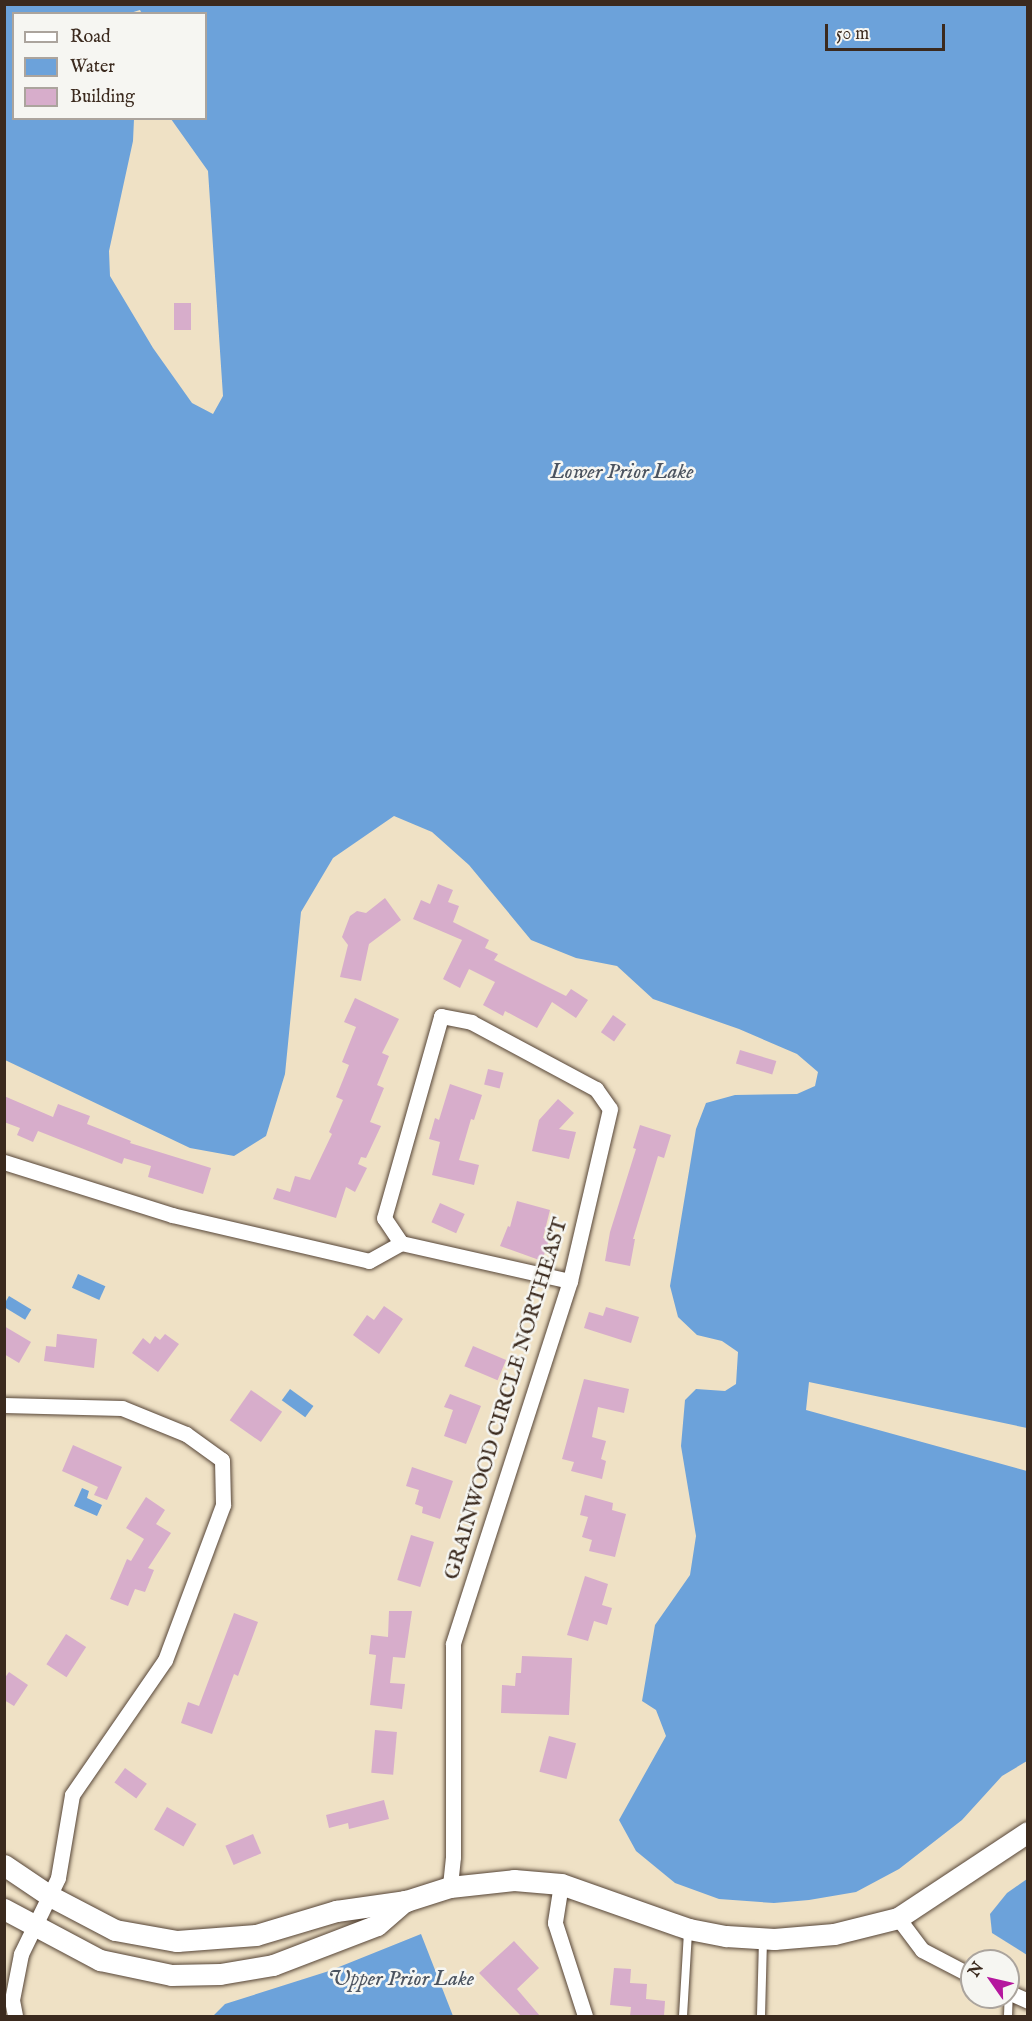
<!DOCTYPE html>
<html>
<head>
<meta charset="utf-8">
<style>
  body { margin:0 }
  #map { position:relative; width:1032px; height:2021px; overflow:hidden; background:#efe1c5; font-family:"IM FELL English",serif }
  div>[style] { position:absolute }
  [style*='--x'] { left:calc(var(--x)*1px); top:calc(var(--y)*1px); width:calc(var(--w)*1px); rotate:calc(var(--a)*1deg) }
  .water>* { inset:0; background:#6ca2da; transform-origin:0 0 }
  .building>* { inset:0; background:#d7adcb; transform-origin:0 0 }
  .roads { filter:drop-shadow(0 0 2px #564537) drop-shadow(0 0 2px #564537) }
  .lane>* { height:8px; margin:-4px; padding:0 4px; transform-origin:4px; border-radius:4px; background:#fff }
  .street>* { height:15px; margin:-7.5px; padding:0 7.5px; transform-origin:7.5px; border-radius:7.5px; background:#fff }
  .secondary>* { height:21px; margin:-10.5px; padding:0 10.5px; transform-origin:10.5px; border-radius:10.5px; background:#fff }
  span { translate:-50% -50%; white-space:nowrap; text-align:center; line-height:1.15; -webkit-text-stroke:5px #f6f6f2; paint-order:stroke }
  .street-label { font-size:21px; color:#3b2a1e }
  .water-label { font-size:22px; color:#4c5460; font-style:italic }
  .frame { position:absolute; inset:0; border:6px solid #3b2a1e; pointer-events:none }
  .legend { position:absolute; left:12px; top:12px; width:195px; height:108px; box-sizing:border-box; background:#f6f6f2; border:2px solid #aba49d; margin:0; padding:8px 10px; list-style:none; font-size:18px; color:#3b2a1e }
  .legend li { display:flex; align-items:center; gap:12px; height:30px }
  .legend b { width:30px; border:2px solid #aba49d }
  .north { position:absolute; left:960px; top:1949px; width:60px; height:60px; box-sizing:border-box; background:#f6f6f2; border:2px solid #aba49d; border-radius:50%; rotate:304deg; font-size:16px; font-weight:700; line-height:24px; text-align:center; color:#3b2a1e }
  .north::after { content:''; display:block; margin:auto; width:21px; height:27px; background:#b5179e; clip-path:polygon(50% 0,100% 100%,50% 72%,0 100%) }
  .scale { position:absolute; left:825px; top:24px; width:120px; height:27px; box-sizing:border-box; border:3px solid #3b2a1e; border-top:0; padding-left:8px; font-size:18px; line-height:21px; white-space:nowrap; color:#3b2a1e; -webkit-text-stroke:4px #f6f6f2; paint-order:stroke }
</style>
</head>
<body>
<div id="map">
  <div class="water">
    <i style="clip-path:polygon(evenodd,5px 4px,1027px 5px,1027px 1428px,809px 1382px,806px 1410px,1027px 1471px,1027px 1761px,1002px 1776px,962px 1820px,899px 1869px,856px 1892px,809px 1900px,774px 1903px,719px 1899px,675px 1883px,636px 1851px,619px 1820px,666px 1736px,656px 1710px,642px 1701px,655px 1625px,690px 1575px,696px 1536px,681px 1446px,685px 1400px,696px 1389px,725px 1391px,736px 1384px,738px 1352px,722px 1341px,697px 1335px,678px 1317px,670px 1286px,696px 1129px,706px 1103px,735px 1095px,797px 1094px,815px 1086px,818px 1072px,797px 1054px,739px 1029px,653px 999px,617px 966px,576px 958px,531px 940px,469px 865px,432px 832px,394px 816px,333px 858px,301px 912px,285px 1074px,266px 1136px,234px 1156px,190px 1148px,5px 1060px,5px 4px,140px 10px,142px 14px,206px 14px,206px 118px,171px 119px,208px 171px,223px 396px,213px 414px,192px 403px,153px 348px,110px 276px,109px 251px,133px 141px,134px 119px,14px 118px,14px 14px,127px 14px,140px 10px)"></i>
    <i style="left:78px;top:1274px;width:30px;height:15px;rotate:24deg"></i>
    <i style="left:9px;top:1296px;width:26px;height:12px;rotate:31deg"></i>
    <i style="left:290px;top:1389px;width:29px;height:14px;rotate:36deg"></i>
    <i style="clip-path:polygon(82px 1488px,89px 1491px,87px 1498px,102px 1505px,97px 1516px,74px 1506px)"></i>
    <i style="clip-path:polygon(1027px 1879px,1027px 1955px,992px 1933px,990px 1914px,1007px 1893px)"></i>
    <i style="clip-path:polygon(421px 1934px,453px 2016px,213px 2016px,225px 2004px,329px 1971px)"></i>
  </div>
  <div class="building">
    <i style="left:174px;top:303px;width:17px;height:27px"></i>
    <i style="clip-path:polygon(438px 884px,453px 890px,448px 902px,459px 906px,453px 922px,489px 940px,485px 948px,498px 954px,494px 960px,566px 996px,571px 989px,588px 1000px,576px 1018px,552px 1002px,537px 1028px,505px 1011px,503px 1016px,483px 1005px,495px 982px,469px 969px,460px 988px,443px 979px,462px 940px,413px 919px,421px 900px,430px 904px)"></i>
    <i style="clip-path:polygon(385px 898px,401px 920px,369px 944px,361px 981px,340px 977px,348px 945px,342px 937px,350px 916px,357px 911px,366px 913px)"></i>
    <i style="clip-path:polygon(355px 998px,399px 1019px,382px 1053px,389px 1056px,377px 1085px,384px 1088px,370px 1122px,381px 1126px,366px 1158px,361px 1157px,358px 1164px,367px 1168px,355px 1192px,346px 1187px,336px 1218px,273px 1199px,277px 1188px,290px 1192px,295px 1176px,310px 1180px,332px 1134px,329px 1132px,343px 1100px,336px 1097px,349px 1065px,342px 1062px,356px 1027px,344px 1022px)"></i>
    <i style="left:613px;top:1015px;width:16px;height:21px;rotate:35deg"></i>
    <i style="left:740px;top:1050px;width:38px;height:14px;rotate:17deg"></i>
    <i style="left:488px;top:1069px;width:16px;height:16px;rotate:14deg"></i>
    <i style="clip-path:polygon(450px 1084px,482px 1095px,474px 1120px,471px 1119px,459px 1160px,479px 1165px,474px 1185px,432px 1175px,440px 1142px,429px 1139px,435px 1118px,439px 1120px)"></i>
    <i style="clip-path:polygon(4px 1096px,53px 1117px,58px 1104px,90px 1116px,87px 1124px,131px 1141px,130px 1143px,211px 1168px,203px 1194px,148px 1177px,151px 1166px,124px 1158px,122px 1164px,38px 1131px,33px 1142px,17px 1135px,20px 1128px,4px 1122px)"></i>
    <i style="clip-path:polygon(558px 1099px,574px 1113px,559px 1129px,576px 1132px,569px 1159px,532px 1151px,539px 1120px)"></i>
    <i style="clip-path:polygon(640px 1125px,671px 1135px,664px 1158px,658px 1156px,633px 1239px,635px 1239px,630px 1266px,605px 1261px,610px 1232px,636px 1149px,633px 1148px)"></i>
    <i style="clip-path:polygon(517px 1201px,550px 1210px,543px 1238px,549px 1240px,542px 1261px,500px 1246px,508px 1226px,510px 1227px)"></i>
    <i style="left:440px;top:1203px;width:27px;height:21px;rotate:24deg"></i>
    <i style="clip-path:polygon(384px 1306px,403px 1319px,379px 1354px,353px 1335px,367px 1315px,374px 1320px)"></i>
    <i style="clip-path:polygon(606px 1307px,639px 1317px,631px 1343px,584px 1328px,589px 1312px,603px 1316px)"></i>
    <i style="clip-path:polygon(4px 1326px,31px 1342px,19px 1363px,4px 1354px)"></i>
    <i style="clip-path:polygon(57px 1334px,97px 1339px,94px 1368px,44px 1361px,46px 1346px,56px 1347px)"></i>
    <i style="clip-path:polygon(165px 1334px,179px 1344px,158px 1372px,132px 1353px,143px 1338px,150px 1344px,155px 1336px,160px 1340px)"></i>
    <i style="left:473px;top:1346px;width:36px;height:22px;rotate:23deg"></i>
    <i style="clip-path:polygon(584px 1379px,629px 1389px,624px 1413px,598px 1407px,592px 1437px,606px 1441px,601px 1459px,606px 1461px,602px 1479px,571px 1471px,574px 1462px,562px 1459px)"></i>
    <i style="left:251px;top:1390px;width:38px;height:37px;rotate:35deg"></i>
    <i style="clip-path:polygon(450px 1394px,481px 1406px,466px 1444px,444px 1436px,453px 1410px,444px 1407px)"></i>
    <i style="clip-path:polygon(73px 1445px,122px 1467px,107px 1500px,94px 1495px,98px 1487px,62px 1471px)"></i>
    <i style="clip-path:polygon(412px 1467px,453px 1481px,440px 1519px,422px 1513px,423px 1507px,415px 1504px,419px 1490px,406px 1486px)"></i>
    <i style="clip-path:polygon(585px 1495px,613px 1503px,612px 1510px,626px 1514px,615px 1557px,589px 1551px,592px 1540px,582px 1537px,588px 1517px,580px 1515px)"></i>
    <i style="clip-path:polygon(146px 1497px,165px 1510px,156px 1524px,171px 1533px,148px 1568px,154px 1570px,145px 1592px,135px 1589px,128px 1606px,110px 1599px,127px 1559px,131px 1561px,144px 1539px,126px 1528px)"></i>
    <i style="left:411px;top:1535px;width:24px;height:47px;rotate:17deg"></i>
    <i style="clip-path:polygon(585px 1576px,608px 1584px,602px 1605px,612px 1608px,607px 1625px,594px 1621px,588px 1641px,567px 1635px)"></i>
    <i style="clip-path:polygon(389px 1611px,412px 1611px,405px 1658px,393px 1657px,390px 1683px,405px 1684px,402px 1709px,370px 1705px,376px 1655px,369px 1654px,371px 1635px,388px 1637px)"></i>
    <i style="clip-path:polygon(234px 1613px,258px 1622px,238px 1676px,234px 1674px,212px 1734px,181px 1723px,188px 1702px,199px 1706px)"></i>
    <i style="left:66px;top:1634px;width:24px;height:36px;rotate:33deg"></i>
    <i style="clip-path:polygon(522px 1656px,572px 1658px,569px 1715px,501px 1713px,502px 1685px,515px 1686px,516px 1673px,521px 1673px)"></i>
    <i style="clip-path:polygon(9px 1672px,28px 1685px,14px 1706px,4px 1700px,4px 1679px)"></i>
    <i style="left:375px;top:1730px;width:22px;height:43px;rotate:5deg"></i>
    <i style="left:549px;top:1736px;width:28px;height:37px;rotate:15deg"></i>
    <i style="left:125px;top:1768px;width:27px;height:18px;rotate:36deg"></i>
    <i style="clip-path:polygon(384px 1800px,389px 1819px,349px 1829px,348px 1823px,329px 1828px,326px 1815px)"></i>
    <i style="left:167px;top:1807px;width:34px;height:26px;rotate:30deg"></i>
    <i style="left:253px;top:1834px;width:21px;height:30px;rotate:67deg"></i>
    <i style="clip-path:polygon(514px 1941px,539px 1968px,517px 1989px,540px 2016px,521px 2016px,479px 1973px)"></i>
    <i style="clip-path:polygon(614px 1968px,631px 1969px,630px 1983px,647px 1984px,646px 1999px,665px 2001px,664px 2016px,630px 2016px,631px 2007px,610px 2005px)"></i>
  </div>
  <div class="roads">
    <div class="lane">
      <i style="--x:683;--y:2016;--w:85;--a:-86.6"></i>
      <i style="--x:761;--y:2016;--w:76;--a:-88.5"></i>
      <i style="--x:1008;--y:2016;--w:24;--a:-88"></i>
    </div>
    <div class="street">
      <i style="--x:4;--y:1162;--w:176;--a:17.5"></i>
      <i style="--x:172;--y:1215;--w:202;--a:13.1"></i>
      <i style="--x:369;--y:1261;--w:37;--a:-29"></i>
      <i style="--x:401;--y:1243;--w:173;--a:12.7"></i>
      <i style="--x:401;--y:1243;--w:30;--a:-124"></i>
      <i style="--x:384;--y:1218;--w:210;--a:-74.2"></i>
      <i style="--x:441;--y:1016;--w:31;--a:11"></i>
      <i style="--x:471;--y:1022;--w:142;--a:28.2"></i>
      <i style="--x:596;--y:1089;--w:24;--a:55"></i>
      <i style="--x:610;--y:1109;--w:177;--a:103.1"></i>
      <i style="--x:570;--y:1281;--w:381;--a:107.9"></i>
      <i style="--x:453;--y:1644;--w:213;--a:90"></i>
      <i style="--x:453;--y:1857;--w:30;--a:96"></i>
      <i style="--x:4;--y:1405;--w:118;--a:1.5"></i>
      <i style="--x:122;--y:1408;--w:69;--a:22.1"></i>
      <i style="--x:186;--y:1434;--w:44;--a:35.8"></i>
      <i style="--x:222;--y:1460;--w:45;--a:88.7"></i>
      <i style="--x:223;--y:1505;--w:165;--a:110.5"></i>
      <i style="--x:165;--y:1660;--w:164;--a:124.6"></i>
      <i style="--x:72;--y:1795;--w:84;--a:99.6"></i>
      <i style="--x:58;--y:1878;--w:85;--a:116"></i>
      <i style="--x:21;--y:1954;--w:47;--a:101.1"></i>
      <i style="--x:12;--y:2000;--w:16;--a:79"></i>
      <i style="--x:561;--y:1884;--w:39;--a:99"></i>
      <i style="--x:555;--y:1923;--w:98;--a:72.1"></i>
      <i style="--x:898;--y:1918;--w:40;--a:53"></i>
      <i style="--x:922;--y:1950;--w:56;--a:27.5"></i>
      <i style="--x:1008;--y:1992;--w:22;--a:24"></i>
    </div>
    <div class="secondary">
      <i style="--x:4;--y:1865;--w:55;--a:34"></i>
      <i style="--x:50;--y:1896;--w:73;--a:27.6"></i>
      <i style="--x:115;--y:1930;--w:63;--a:10.1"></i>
      <i style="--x:177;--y:1941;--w:79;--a:-4.3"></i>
      <i style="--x:256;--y:1935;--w:84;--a:-16.7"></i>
      <i style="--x:336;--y:1911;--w:71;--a:-8.1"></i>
      <i style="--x:406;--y:1901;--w:46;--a:-17.7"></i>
      <i style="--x:450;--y:1887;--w:64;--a:-6.2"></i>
      <i style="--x:514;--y:1880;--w:47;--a:4.9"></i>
      <i style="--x:561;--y:1884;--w:136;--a:19.4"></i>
      <i style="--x:689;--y:1929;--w:38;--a:11"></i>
      <i style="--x:726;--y:1936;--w:48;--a:3.6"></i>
      <i style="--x:774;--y:1939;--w:60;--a:-4.8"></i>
      <i style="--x:834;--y:1934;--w:66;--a:-14"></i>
      <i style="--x:898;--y:1918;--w:156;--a:-33.5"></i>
      <i style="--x:4;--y:1909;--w:109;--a:28"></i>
      <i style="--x:100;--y:1960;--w:73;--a:11.9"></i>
      <i style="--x:171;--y:1975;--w:49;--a:-1.2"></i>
      <i style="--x:220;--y:1974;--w:54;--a:-9.6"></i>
      <i style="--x:273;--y:1965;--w:111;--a:-21"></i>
      <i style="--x:377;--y:1925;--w:37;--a:-41"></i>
    </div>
  </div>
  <div class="street-label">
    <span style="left:507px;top:1399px;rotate:-73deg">GRAINWOOD CIRCLE NORTHEAST</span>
  </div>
  <div class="water-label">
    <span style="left:622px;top:473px">Lower Prior Lake</span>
    <span style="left:401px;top:1980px">Upper Prior Lake</span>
  </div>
  <div class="frame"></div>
  <ul class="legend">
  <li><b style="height:8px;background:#fff"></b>Road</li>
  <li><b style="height:16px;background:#6ca2da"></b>Water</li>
  <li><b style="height:16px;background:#d7adcb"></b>Building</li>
  </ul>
  <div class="north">N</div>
  <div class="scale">50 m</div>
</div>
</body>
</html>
